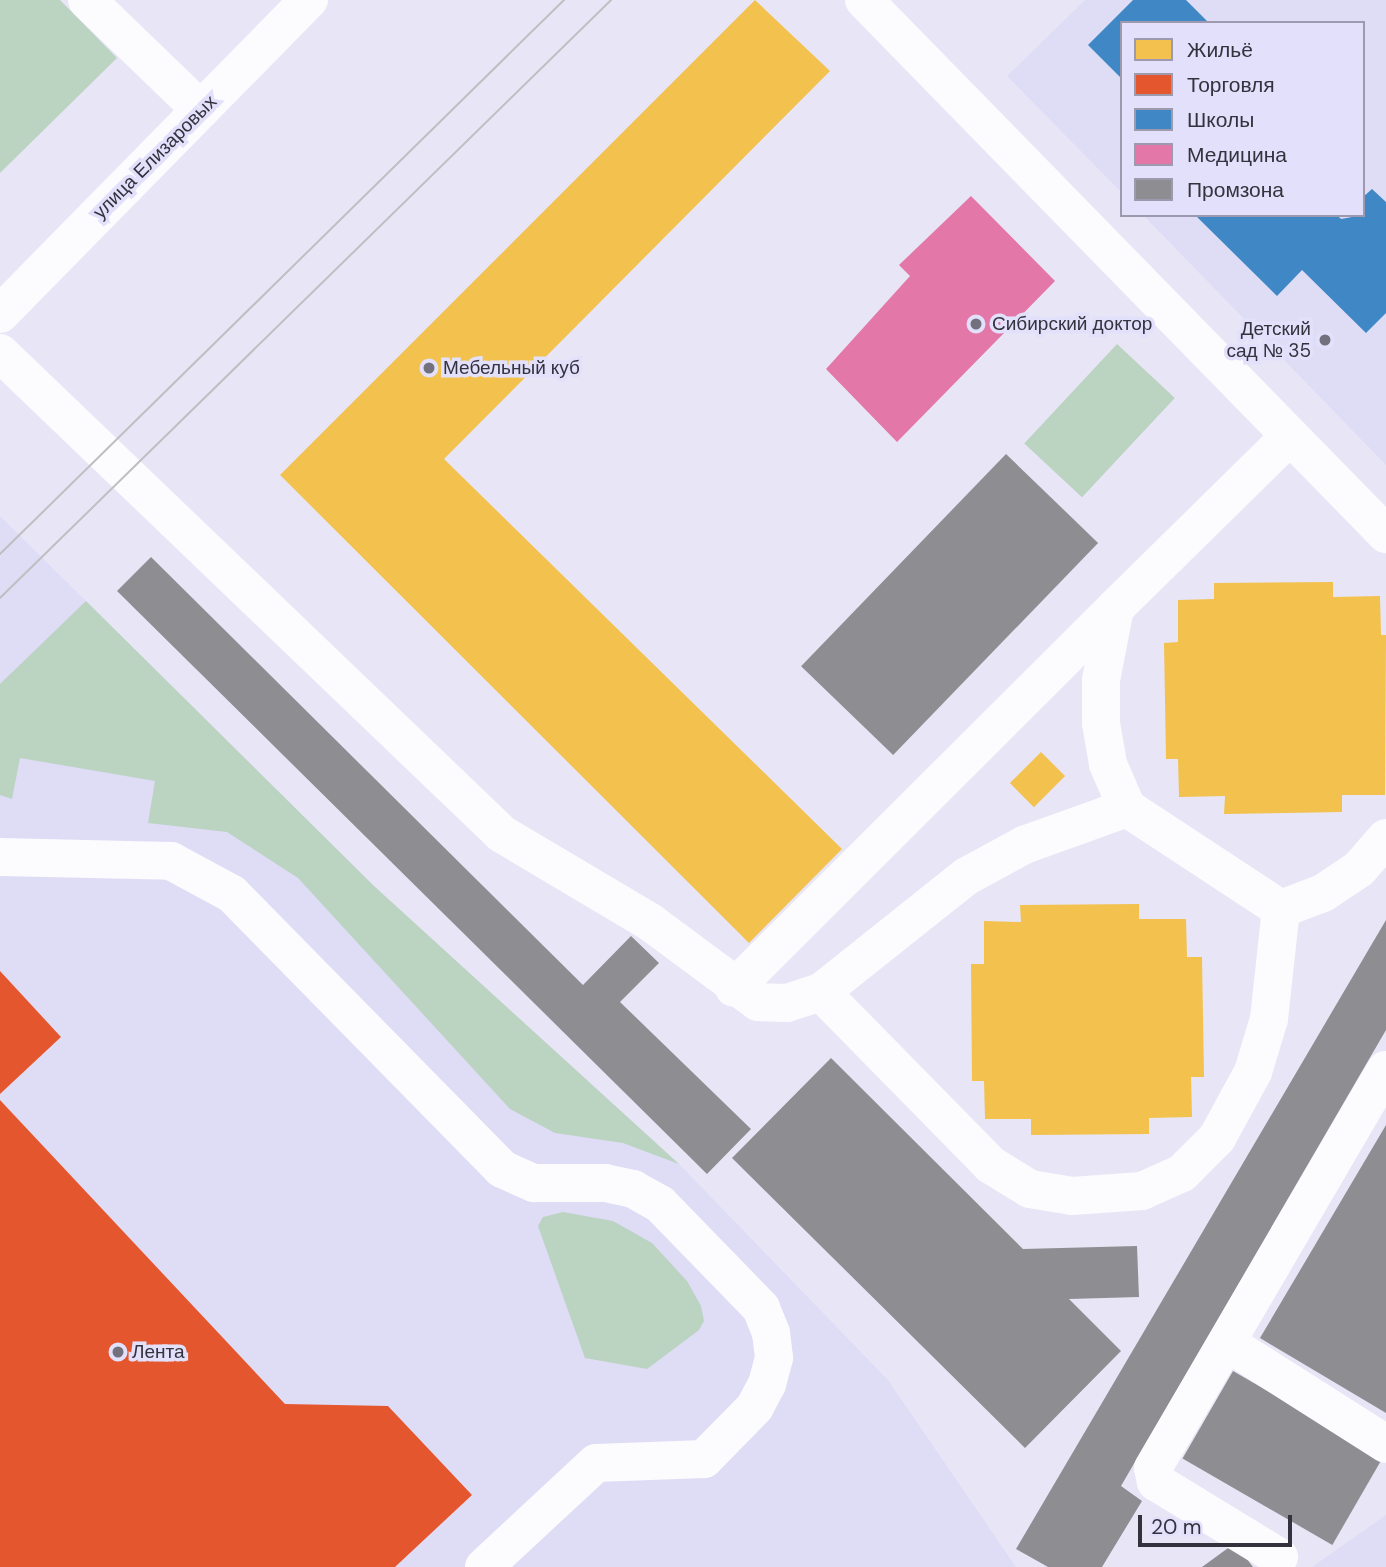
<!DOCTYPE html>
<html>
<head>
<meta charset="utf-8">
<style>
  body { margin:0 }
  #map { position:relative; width:1386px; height:1567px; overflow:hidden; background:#e8e6f6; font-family:"DM Sans",sans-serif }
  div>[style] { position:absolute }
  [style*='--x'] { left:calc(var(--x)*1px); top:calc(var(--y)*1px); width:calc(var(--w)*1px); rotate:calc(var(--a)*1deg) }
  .built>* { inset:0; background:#dfdcf6 }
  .green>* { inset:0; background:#bbd3c1; transform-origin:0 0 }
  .homes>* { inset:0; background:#f2c14e; transform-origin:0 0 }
  .shops>* { inset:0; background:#e4572e }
  .schools>* { inset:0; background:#3f88c5 }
  .health>* { inset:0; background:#e377a8 }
  .industry>* { inset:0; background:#8d8d92; transform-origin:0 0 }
  .minor>* { height:38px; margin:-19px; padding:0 19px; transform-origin:19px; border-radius:19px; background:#fcfbfe }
  .major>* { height:38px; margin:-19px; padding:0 19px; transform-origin:19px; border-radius:19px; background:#fcfbfe }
  .tram>* { height:2px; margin:-1px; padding:0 1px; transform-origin:1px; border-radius:1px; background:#bfbfc2 }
  .dots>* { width:19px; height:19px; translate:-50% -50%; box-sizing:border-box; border:4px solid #e3e0fc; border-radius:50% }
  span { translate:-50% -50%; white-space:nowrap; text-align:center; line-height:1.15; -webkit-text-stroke:7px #e3e0fc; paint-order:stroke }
  .street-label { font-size:19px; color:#34323d }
  .poi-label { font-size:19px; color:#34323d }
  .left { translate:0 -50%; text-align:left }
  .right { translate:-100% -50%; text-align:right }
  .legend { position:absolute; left:1120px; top:21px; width:245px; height:196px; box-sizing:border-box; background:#e3e0fc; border:2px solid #9d9ab0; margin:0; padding:9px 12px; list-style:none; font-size:21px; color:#34323d }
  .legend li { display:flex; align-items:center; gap:14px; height:35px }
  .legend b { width:35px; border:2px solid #9d9ab0 }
  .scale { position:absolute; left:1138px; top:1515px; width:154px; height:32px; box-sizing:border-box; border:4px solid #34323d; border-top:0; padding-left:9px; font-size:21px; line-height:24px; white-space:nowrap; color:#34323d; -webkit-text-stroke:5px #e3e0fc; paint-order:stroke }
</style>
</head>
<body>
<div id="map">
  <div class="built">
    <i style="clip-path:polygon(1085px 0,1386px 0,1386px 465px,1143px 215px,1363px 215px,1363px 23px,1122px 23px,1122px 193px,1007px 76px)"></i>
    <i style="clip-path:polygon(0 516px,374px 886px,679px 1164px,888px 1380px,1016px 1567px,395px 1567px,472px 1495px,285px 1404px,0 1100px,0 1094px,61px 1037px,0 971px)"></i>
    <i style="clip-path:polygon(1386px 1515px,1386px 1567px,1312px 1567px)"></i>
  </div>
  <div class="green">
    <i style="clip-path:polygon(0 0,60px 0,117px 58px,0 173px)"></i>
    <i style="left:1117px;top:344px;width:79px;height:136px;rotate:43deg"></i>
    <i style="clip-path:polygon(86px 601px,374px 886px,679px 1164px,623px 1143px,555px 1133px,510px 1109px,298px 878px,227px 832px,148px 823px,155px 781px,20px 758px,12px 799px,0 795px,0 684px)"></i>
    <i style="clip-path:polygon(563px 1212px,613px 1221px,652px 1243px,687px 1281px,701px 1306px,704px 1321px,699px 1330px,647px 1369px,585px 1358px,538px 1226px,543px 1217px)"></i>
  </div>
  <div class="homes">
    <i style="clip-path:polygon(755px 0,830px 71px,444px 459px,842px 849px,749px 943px,280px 475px)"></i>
    <i style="clip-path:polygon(1333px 582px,1333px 597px,1380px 596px,1381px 635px,1386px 635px,1385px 795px,1342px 795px,1342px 812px,1224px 814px,1225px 796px,1179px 797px,1178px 759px,1166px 759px,1164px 643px,1178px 642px,1178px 600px,1214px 599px,1214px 583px)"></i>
    <i style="left:1041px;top:752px;width:34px;height:44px;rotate:45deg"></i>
    <i style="clip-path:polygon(1139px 904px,1139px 919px,1186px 919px,1187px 957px,1202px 957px,1204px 1077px,1191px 1077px,1192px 1117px,1149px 1118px,1149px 1134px,1031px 1135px,1031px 1119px,985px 1119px,984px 1081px,972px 1081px,971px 964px,984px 964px,984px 921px,1021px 922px,1020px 905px)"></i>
  </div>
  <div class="shops">
    <i style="clip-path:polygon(0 971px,61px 1037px,0 1094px)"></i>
    <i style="clip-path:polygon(0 1100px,285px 1404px,388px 1406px,472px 1495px,395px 1567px,0 1567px)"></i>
  </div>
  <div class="schools">
    <i style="clip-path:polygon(1133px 0,1186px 0,1209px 23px,1122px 23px,1122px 79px,1088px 45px)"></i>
    <i style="clip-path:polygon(1372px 189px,1386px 202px,1386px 313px,1366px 333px,1302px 270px,1277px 296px,1195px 215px,1337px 215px,1341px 219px,1363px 215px,1363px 197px)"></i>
  </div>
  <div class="health">
    <i style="clip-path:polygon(971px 196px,1055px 281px,897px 442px,826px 369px,910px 276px,899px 265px)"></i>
  </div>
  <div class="industry">
    <i style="left:1006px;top:454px;width:128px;height:295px;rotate:44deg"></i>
    <i style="clip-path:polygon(151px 557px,583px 985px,631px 936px,659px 963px,620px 1002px,751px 1129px,707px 1174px,117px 591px)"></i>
    <i style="clip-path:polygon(1386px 920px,1386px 1030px,1121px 1486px,1142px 1501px,1102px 1567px,1048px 1567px,1016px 1549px)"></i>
    <i style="clip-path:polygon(831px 1058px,1023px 1249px,1137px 1246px,1139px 1297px,1069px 1299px,1121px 1351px,1025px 1448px,732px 1158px)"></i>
    <i style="clip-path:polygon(1386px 1125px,1386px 1413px,1260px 1338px)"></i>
    <i style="left:1233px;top:1371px;width:173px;height:101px;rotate:30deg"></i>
    <i style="clip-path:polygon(1235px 1543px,1253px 1567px,1202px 1567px)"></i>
  </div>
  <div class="minor">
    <i style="--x:87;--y:0;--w:158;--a:44"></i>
    <i style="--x:864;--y:0;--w:747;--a:45.65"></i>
    <i style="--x:0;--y:353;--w:695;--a:43.78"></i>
    <i style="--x:502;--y:834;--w:172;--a:30.7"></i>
    <i style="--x:650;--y:922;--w:134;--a:36.5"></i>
    <i style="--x:758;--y:1002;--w:29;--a:2"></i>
    <i style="--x:787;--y:1003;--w:36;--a:-18"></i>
    <i style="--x:821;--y:992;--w:186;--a:-38.5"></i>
    <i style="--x:967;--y:876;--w:65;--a:-28.5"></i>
    <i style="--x:1024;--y:845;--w:109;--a:-19.8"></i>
    <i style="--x:1127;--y:808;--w:48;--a:-113.4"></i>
    <i style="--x:1108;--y:764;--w:42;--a:-99.7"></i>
    <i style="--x:1101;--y:723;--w:43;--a:-90"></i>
    <i style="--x:1101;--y:680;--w:73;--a:-79"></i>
    <i style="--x:1115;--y:608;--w:244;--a:-44.5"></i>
    <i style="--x:1127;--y:808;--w:184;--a:33.3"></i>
    <i style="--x:0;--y:857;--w:171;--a:1.3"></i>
    <i style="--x:171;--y:861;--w:69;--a:28.4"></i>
    <i style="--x:232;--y:894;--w:385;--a:45.5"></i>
    <i style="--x:502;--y:1169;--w:35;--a:24"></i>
    <i style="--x:534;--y:1183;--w:71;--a:0"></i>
    <i style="--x:605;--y:1183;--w:29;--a:12"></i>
    <i style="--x:633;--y:1189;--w:31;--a:29"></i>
    <i style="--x:660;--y:1204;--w:145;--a:45.8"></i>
    <i style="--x:761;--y:1308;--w:27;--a:68"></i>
    <i style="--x:771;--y:1333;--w:25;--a:83"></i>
    <i style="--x:774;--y:1358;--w:27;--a:105"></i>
    <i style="--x:767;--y:1384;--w:26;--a:118"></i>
    <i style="--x:755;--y:1407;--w:73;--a:134.4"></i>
    <i style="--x:704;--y:1459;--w:108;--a:177.9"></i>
    <i style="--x:596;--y:1463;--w:153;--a:137.1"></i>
    <i style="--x:734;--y:988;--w:538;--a:-44.92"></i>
    <i style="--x:821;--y:992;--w:243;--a:45.5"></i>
    <i style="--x:991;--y:1165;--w:46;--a:31.6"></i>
    <i style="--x:1030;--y:1189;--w:43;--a:9.5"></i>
    <i style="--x:1072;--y:1196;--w:70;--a:-4.1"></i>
    <i style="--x:1142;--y:1191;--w:44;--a:-24.2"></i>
    <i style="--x:1182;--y:1173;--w:49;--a:-45"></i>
    <i style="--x:1217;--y:1138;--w:75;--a:-61.4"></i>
    <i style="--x:1253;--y:1072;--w:55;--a:-73.2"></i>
    <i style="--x:1269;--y:1019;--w:111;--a:-83.8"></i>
    <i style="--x:1281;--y:909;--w:45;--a:-20.9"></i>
    <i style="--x:1323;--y:893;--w:43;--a:-33.7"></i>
    <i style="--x:1359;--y:869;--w:41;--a:-48.9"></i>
    <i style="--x:1227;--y:1343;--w:188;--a:32.4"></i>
    <i style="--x:1279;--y:1557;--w:144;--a:-148.6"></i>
    <i style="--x:1156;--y:1482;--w:14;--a:-102"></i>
    <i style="--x:1153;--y:1468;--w:461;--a:-59.7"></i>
  </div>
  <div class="major">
    <i style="--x:0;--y:314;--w:441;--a:-45.5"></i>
  </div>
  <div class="tram">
    <i style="--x:0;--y:554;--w:791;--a:-44.49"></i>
    <i style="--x:0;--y:598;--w:855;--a:-44.38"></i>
  </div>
  <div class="dots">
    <i style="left:976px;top:324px;background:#73717e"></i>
    <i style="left:1325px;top:340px;background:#73717e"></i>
    <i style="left:429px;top:368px;background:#73717e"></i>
    <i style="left:118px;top:1352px;background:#73717e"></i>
  </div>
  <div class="street-label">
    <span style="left:155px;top:157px;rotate:-45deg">улица Елизаровых</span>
  </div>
  <div class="poi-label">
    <span class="left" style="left:992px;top:324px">Сибирский доктор</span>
    <span class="right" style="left:1311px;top:340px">Детский<br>сад № 35</span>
    <span class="left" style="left:443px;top:368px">Мебельный куб</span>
    <span class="left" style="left:132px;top:1352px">Лента</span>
  </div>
  <ul class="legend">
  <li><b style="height:19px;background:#f2c14e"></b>Жильё</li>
  <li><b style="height:19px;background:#e4572e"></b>Торговля</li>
  <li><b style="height:19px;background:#3f88c5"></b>Школы</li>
  <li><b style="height:19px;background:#e377a8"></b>Медицина</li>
  <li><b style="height:19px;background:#8d8d92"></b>Промзона</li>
  </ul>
  <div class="scale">20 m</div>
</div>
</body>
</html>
